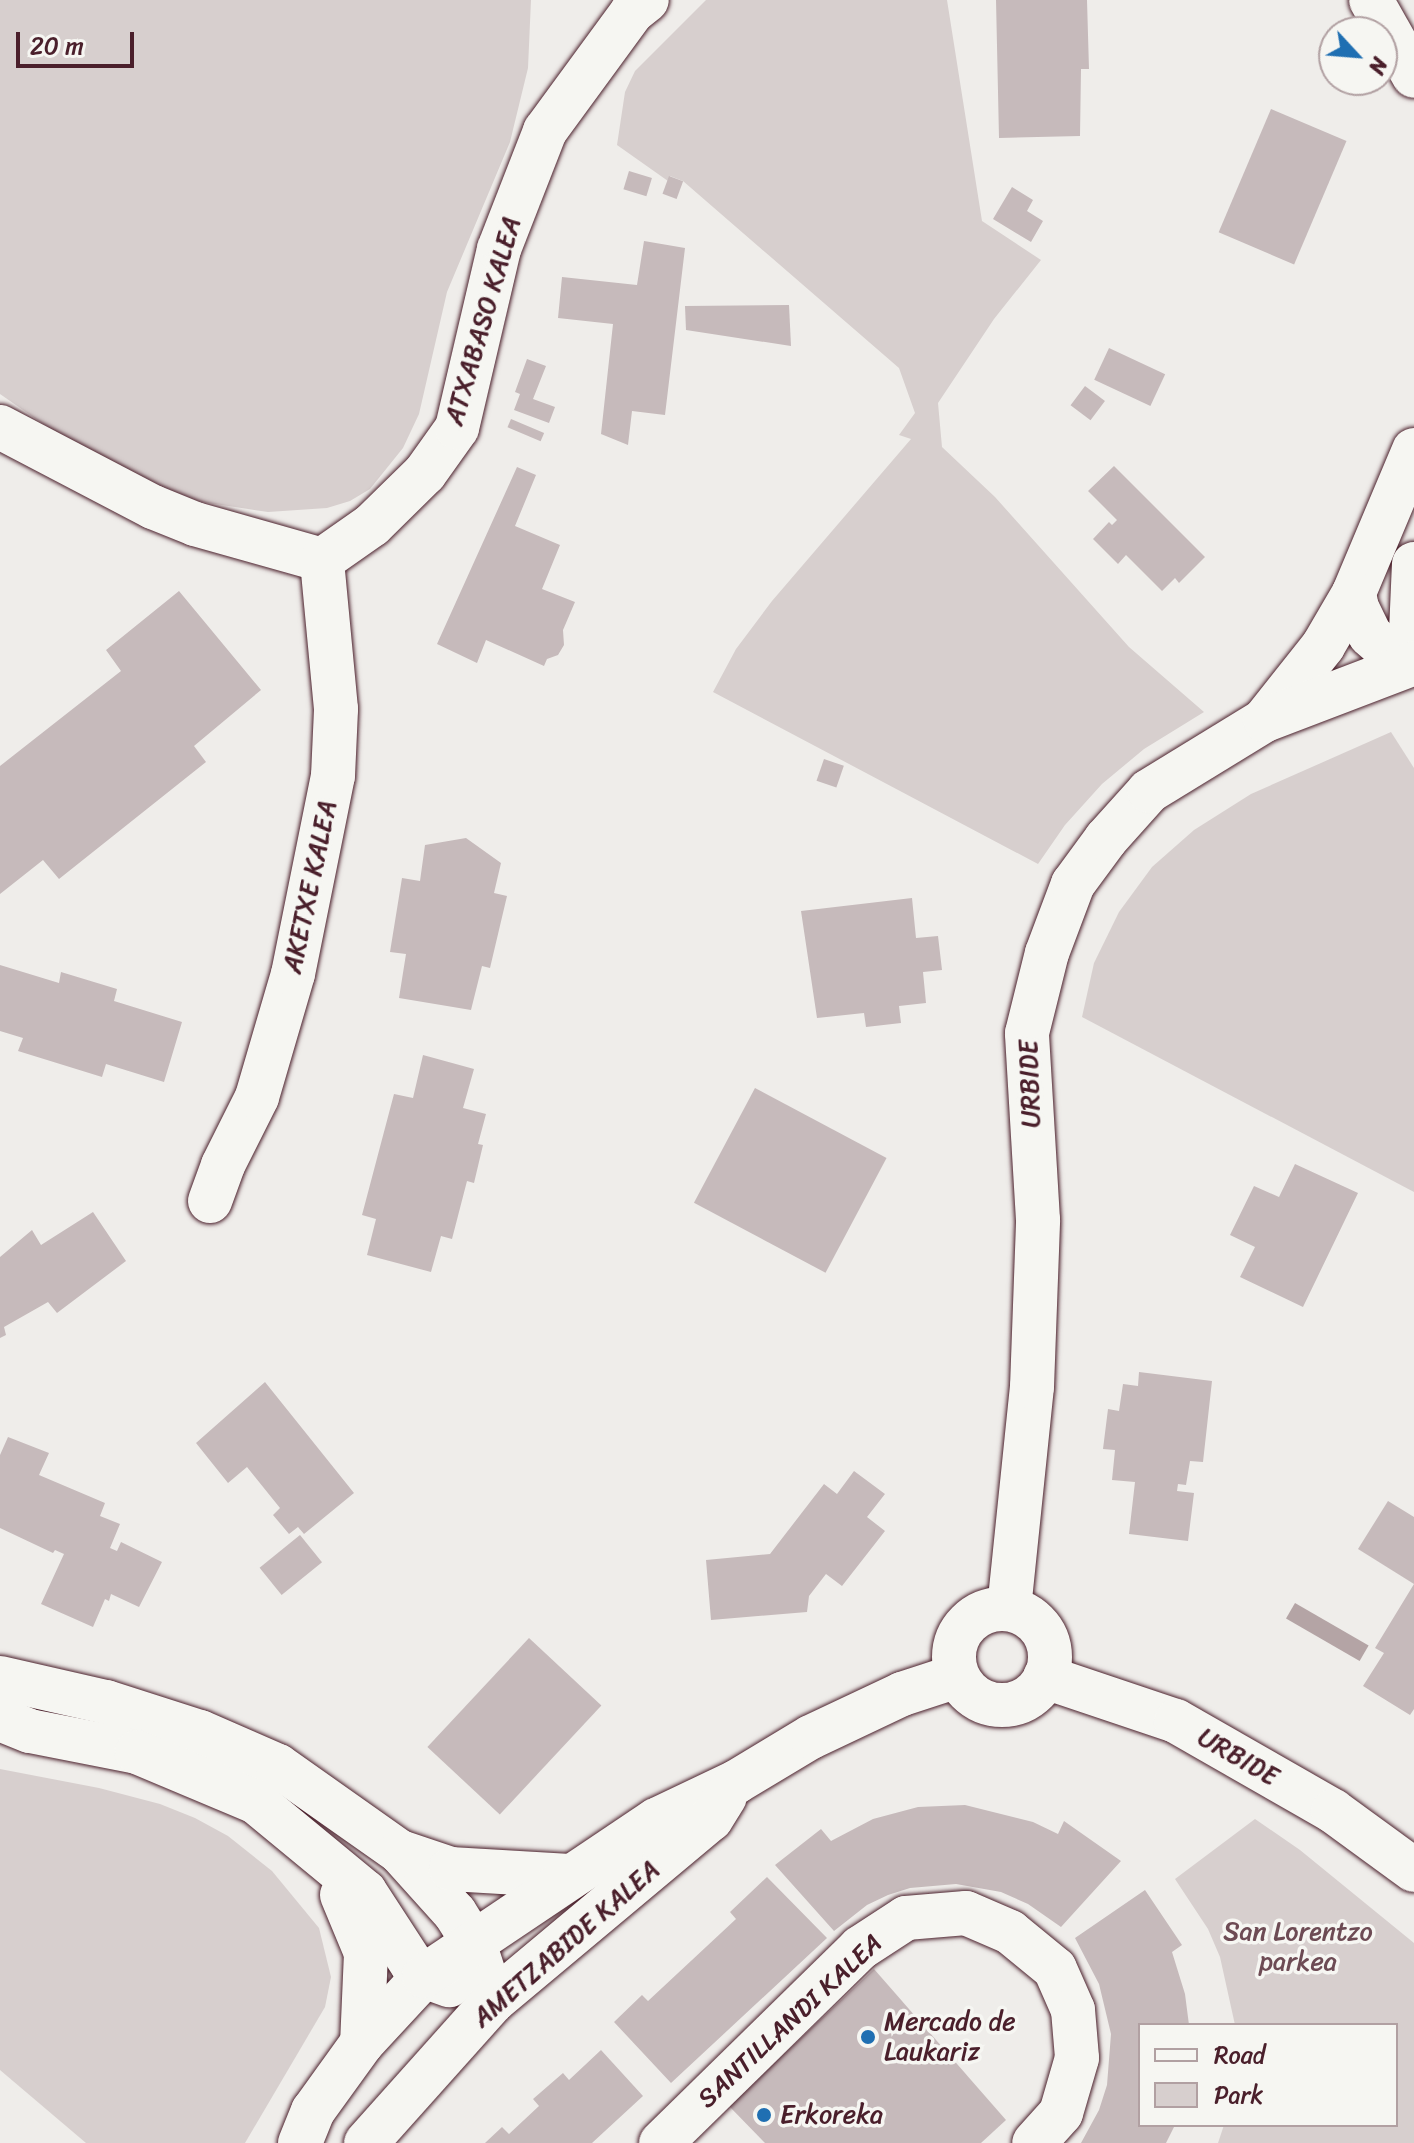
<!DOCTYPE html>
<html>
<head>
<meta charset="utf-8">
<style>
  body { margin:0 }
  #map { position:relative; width:1414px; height:2143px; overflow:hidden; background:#efedea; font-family:Sriracha,sans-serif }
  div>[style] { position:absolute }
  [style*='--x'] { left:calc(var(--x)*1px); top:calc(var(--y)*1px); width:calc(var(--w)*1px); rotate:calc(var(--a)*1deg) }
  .green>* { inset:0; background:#d7cfce }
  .water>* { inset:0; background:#b4a4a5; transform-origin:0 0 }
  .building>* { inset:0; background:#c6babb; transform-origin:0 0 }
  .roads { filter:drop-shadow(0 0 2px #4a1f2b) drop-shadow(0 0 2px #4a1f2b) }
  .minor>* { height:44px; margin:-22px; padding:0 22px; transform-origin:22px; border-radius:22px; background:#f6f6f2 }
  .minor>.ring { margin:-22px; padding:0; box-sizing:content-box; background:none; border:44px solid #f6f6f2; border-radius:50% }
  .dots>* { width:22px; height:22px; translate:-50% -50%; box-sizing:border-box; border:4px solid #f6f6f2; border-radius:50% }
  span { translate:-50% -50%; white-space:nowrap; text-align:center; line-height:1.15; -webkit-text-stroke:7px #f6f6f2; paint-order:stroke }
  .street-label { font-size:26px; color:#4a1f2b }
  .park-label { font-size:26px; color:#6d4b54 }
  .poi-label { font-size:26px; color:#4a1f2b }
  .left { translate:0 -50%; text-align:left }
  .legend { position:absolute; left:1138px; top:2023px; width:260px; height:104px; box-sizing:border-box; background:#f6f6f2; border:2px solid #b1a0a2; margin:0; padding:10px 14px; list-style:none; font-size:24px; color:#4a1f2b }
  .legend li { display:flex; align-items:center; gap:16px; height:40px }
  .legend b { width:40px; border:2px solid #b1a0a2 }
  .north { position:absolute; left:1318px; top:16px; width:80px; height:80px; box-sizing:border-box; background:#f6f6f2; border:2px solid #b1a0a2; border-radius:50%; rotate:116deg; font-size:22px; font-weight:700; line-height:32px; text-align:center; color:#4a1f2b }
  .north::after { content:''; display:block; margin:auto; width:28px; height:36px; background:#1f6fb2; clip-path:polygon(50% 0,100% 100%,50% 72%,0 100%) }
  .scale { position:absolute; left:16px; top:32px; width:118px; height:36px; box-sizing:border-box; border:4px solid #4a1f2b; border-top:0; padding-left:10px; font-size:24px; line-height:28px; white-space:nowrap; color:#4a1f2b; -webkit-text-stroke:6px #f6f6f2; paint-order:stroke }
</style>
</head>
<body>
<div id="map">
  <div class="green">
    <i style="clip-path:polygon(0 0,531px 0,528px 68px,510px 142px,447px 292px,419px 414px,403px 448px,370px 489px,350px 501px,327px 508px,268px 512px,202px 502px,162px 490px,88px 455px,0 394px)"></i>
    <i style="clip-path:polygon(706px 0,947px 0,982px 221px,1041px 260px,994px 319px,938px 403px,942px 447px,995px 497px,1129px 647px,1204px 712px,1144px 749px,1102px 784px,1065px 825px,1038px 864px,713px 692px,736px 649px,772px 601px,911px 439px,899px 435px,915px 413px,899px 368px,683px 181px,670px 176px,668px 181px,617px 145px,625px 92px,635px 71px)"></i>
    <i style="clip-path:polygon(1391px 732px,1414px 768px,1414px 1192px,1082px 1017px,1094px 963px,1119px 912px,1152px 867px,1194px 830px,1251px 794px)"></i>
    <i style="clip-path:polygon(0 1769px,99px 1788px,160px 1804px,195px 1818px,228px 1836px,272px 1871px,319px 1928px,331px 1977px,325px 2007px,245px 2143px,86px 2143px,0 2070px)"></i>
    <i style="clip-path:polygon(1255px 1819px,1300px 1850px,1414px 1943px,1414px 2143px,1218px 2143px,1224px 2125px,1396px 2125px,1396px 2025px,1235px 2025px,1220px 1957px,1208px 1929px,1175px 1879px)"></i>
  </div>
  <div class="water">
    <i style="left:1295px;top:1603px;width:85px;height:18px;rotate:30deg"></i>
  </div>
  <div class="building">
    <i style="clip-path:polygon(996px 0,1087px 0,1089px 69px,1081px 69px,1080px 136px,999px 138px)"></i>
    <i style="left:1271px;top:109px;width:82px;height:134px;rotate:23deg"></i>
    <i style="left:629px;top:171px;width:24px;height:19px;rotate:17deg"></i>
    <i style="left:669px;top:176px;width:15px;height:19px;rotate:20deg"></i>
    <i style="clip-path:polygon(1012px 187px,1033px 200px,1027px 211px,1043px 221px,1031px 242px,993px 219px)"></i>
    <i style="clip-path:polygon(644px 241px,685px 248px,665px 415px,632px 411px,628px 445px,601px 434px,613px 324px,558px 318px,562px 277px,637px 285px)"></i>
    <i style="clip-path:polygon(789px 305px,791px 346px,686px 330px,685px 306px)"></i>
    <i style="left:1109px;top:348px;width:62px;height:35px;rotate:25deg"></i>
    <i style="clip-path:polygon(527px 359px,546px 366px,533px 399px,555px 407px,549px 423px,514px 410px,520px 394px,515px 392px)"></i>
    <i style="left:1085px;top:386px;width:25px;height:24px;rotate:37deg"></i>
    <i style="left:511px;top:419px;width:36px;height:9px;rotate:23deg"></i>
    <i style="clip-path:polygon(1114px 466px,1205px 557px,1179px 583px,1175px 578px,1162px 591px,1126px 555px,1118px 564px,1093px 539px,1109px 522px,1112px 525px,1117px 520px,1088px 491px)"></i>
    <i style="clip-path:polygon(517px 467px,536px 475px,515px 526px,560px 545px,542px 589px,575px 602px,563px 630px,564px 645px,558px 655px,547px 659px,544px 666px,486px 640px,477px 663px,437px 644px)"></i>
    <i style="clip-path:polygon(179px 591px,261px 690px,194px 746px,206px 762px,59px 879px,43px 860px,0 894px,0 766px,121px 671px,106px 650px)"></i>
    <i style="left:824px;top:759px;width:21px;height:23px;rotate:19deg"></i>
    <i style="clip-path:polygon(466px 838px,501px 863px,494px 893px,507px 896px,490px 968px,482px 966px,471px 1010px,399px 998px,406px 954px,390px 952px,402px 878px,420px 881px,425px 845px)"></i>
    <i style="clip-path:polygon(912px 898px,916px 938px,938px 936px,942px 970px,923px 972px,926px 1003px,899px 1006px,901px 1023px,866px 1027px,864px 1013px,817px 1018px,801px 911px)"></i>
    <i style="clip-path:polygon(0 965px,59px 983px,61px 972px,117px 989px,114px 1001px,182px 1022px,164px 1082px,106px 1064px,102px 1077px,18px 1051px,23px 1038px,0 1031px)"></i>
    <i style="clip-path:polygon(423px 1055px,474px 1069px,463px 1108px,486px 1114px,478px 1144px,483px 1145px,474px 1183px,467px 1181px,452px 1239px,441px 1236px,431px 1272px,367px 1255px,376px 1219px,362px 1215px,394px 1094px,413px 1098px)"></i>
    <i style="left:755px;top:1088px;width:149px;height:130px;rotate:28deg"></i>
    <i style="clip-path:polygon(1295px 1164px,1358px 1193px,1303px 1307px,1240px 1277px,1255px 1247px,1230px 1235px,1254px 1186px,1279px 1197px)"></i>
    <i style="clip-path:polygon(93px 1212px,126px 1261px,57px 1313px,48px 1302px,4px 1327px,6px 1335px,0 1338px,0 1257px,32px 1230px,41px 1245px)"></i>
    <i style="clip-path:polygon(1139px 1372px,1212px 1381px,1203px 1462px,1190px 1461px,1186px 1485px,1178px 1484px,1177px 1491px,1194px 1493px,1188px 1541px,1129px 1534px,1135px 1482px,1112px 1480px,1115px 1450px,1103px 1449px,1108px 1409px,1119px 1411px,1123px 1384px,1138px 1386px)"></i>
    <i style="clip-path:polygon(265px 1382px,354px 1493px,304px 1534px,298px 1527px,289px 1534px,273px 1515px,280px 1508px,247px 1467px,228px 1483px,196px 1443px)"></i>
    <i style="clip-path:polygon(8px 1437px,49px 1453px,39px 1475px,105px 1503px,100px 1516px,120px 1524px,110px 1548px,117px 1551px,121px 1542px,162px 1562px,139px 1607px,111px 1594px,109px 1601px,105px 1599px,93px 1627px,41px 1604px,64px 1554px,55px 1550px,53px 1553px,0 1528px,0 1455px)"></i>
    <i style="clip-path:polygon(854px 1471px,885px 1494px,867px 1517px,885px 1531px,842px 1586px,826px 1574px,809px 1596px,807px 1612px,711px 1620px,706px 1560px,770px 1554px,824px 1484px,837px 1494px)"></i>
    <i style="clip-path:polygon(1388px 1501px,1414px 1517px,1414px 1584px,1358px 1549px)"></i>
    <i style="left:300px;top:1535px;width:35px;height:52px;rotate:51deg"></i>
    <i style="clip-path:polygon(1414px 1584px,1414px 1709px,1410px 1715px,1363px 1686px,1384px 1653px,1375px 1648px)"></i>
    <i style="left:529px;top:1638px;width:99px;height:149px;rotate:43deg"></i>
    <i style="clip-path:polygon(965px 1805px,1033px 1822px,1058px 1834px,1064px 1821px,1121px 1861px,1061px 1927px,1028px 1904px,1001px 1892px,956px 1884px,910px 1888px,888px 1895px,867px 1905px,834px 1931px,775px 1865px,821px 1829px,831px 1841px,873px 1819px,918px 1807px)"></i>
    <i style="clip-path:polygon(767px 1877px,827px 1938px,671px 2083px,614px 2022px,642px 1995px,648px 2001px,736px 1919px,730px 1912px)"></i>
    <i style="clip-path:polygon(1145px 1890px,1182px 1945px,1172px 1952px,1185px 1994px,1189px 2025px,1140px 2025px,1140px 2125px,1175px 2125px,1166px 2143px,1081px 2143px,1099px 2110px,1107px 2085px,1111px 2034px,1099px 1984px,1075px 1938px)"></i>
    <i style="clip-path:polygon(874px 1969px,1006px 2120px,981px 2143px,765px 2143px,729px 2106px)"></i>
    <i style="clip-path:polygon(601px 2050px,643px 2096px,592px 2143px,485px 2143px,502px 2127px,509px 2134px,539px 2106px,533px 2099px,563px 2073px,569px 2080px)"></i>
  </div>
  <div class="roads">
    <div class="minor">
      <i style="--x:1371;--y:0;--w:87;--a:60.5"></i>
      <i style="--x:0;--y:427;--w:173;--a:27.6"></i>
      <i style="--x:153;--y:507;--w:45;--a:22"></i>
      <i style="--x:195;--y:524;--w:132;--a:15.8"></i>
      <i style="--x:322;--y:560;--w:61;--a:-35"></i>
      <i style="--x:372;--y:525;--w:74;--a:-44.5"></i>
      <i style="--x:425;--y:473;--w:55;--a:-54.6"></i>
      <i style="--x:457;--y:428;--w:184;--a:-76.8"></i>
      <i style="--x:499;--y:249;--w:127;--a:-68.7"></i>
      <i style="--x:545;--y:131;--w:147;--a:-53.8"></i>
      <i style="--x:632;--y:12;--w:19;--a:-39"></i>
      <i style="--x:1414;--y:450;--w:155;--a:112.8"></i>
      <i style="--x:1354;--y:593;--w:15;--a:79"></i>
      <i style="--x:1357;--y:608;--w:30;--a:64"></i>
      <i style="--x:1370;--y:635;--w:44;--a:41.3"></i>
      <i style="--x:1403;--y:664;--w:33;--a:-76"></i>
      <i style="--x:1411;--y:632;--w:68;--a:-87.5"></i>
      <i style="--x:1266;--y:718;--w:92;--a:-51.6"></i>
      <i style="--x:1323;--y:646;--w:61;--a:-59.7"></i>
      <i style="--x:210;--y:1201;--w:38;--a:-70"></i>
      <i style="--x:223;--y:1165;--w:76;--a:-63.4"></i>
      <i style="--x:257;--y:1097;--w:128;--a:-73.7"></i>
      <i style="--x:293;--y:974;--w:202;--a:-78.6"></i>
      <i style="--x:333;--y:776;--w:67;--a:-87.4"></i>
      <i style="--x:336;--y:709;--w:150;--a:-95.4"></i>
      <i style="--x:1009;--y:1609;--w:223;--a:-84.1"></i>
      <i style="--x:1032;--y:1387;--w:167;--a:-87.9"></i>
      <i style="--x:1038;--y:1220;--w:187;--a:-93.4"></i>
      <i style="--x:1027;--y:1033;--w:82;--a:-76"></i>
      <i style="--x:1047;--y:953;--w:74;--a:-69.4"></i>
      <i style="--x:1073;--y:884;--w:56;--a:-53.7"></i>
      <i style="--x:1106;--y:839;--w:64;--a:-48.1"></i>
      <i style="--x:1149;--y:791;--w:136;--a:-31.5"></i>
      <i style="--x:1265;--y:720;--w:160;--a:-20.9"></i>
      <i class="ring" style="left:954px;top:1609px;width:52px;height:52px"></i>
      <i style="--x:1045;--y:1677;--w:138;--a:18.6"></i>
      <i style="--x:1176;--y:1721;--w:181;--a:29.8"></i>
      <i style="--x:1333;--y:1811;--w:100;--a:36.1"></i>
      <i style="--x:0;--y:1678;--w:109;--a:12.8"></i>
      <i style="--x:106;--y:1702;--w:99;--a:17.7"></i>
      <i style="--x:200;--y:1732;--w:85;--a:23.6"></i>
      <i style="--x:278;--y:1766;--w:149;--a:35.2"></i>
      <i style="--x:400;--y:1852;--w:82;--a:48"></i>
      <i style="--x:455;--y:1913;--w:36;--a:58"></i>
      <i style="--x:474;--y:1943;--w:61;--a:71.9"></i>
      <i style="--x:0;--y:1719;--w:32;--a:22"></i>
      <i style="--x:30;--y:1731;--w:109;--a:11.1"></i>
      <i style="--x:137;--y:1752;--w:129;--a:22.8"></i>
      <i style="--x:256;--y:1802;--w:141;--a:39.5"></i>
      <i style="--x:365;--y:1892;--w:88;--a:57"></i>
      <i style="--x:413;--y:1966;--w:15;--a:42"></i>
      <i style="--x:424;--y:1976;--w:27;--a:20"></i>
      <i style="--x:400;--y:1852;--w:54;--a:18.4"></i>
      <i style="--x:451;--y:1869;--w:118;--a:3.4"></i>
      <i style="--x:342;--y:1895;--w:63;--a:67.5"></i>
      <i style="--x:366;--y:1953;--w:90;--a:92.5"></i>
      <i style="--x:300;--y:2143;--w:35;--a:-68"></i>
      <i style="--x:313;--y:2111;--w:84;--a:-54.2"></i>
      <i style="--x:362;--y:2043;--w:91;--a:-47.2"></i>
      <i style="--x:424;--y:1976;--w:280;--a:-33.9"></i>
      <i style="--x:656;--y:1820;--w:89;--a:-25.4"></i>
      <i style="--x:736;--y:1782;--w:87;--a:-31"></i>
      <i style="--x:811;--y:1737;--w:101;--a:-25.3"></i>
      <i style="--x:902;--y:1694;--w:58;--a:-18.1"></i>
      <i style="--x:366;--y:2143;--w:191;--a:-48.2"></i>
      <i style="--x:493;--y:2001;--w:284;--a:-39.9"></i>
      <i style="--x:711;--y:1819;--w:26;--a:-58"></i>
      <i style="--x:661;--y:2143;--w:279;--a:-44.4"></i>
      <i style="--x:860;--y:1948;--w:55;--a:-33.1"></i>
      <i style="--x:906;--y:1918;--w:60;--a:-4.8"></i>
      <i style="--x:966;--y:1913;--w:48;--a:23.4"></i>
      <i style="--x:1010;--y:1932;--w:58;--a:39.4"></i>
      <i style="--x:1055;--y:1969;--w:45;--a:66.3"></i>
      <i style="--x:1073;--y:2010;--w:48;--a:85.2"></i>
      <i style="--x:1077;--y:2058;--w:57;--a:106.2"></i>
      <i style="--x:1061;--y:2113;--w:40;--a:132"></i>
    </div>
  </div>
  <div class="dots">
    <i style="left:868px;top:2037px;background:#1f6fb2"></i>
    <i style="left:764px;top:2115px;background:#1f6fb2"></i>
  </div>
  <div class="street-label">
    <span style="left:483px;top:321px;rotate:-74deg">ATXABASO KALEA</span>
    <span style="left:310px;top:887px;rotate:-78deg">AKETXE KALEA</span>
    <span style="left:1030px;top:1084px;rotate:-92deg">URBIDE</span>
    <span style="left:1238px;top:1757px;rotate:30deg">URBIDE</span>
    <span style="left:566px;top:1944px;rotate:-41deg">AMETZABIDE KALEA</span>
    <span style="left:790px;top:2021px;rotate:-43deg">SANTILLANDI KALEA</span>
  </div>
  <div class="park-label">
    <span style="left:1298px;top:1947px">San Lorentzo<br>parkea</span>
  </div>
  <div class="poi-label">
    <span class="left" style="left:884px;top:2037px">Mercado de<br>Laukariz</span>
    <span class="left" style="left:780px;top:2115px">Erkoreka</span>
  </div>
  <ul class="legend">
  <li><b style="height:10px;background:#f6f6f2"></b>Road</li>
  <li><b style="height:22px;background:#d7cfce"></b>Park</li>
  </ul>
  <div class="north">N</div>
  <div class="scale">20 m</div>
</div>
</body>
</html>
